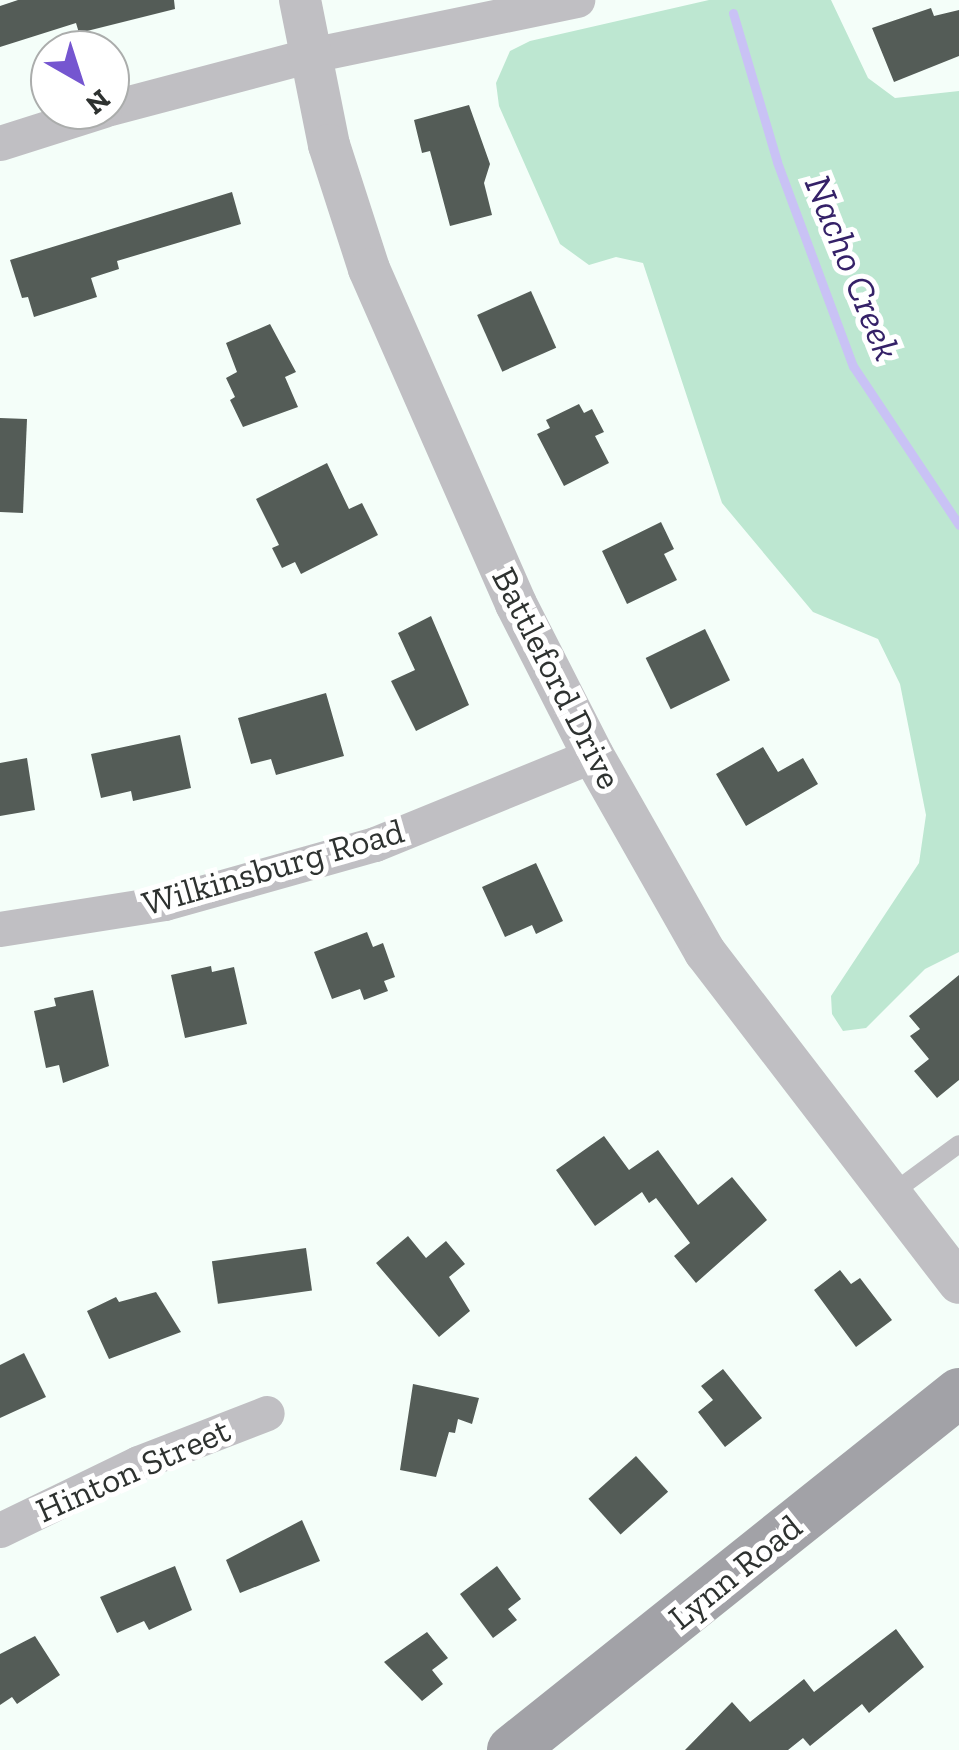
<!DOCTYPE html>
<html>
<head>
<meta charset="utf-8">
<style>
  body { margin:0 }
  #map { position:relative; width:959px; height:1750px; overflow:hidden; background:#f4fef9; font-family:"Zilla Slab",serif }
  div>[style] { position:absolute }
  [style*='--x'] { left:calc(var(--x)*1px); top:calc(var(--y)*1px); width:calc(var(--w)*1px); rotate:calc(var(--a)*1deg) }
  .green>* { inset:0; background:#bde7d1 }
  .stream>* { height:9px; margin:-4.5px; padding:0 4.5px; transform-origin:4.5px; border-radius:4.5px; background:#c9c2f5 }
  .building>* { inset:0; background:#545c57; transform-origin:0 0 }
  .service>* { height:18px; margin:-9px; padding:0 9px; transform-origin:9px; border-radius:9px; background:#c0bfc3 }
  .minor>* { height:35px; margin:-17.5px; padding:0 17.5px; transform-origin:17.5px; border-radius:17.5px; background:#c0bfc3 }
  .tertiary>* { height:42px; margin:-21px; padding:0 21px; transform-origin:21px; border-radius:21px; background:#c0bfc3 }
  .secondary>* { height:50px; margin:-25px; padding:0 25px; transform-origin:25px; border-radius:25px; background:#a2a2a7 }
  span { translate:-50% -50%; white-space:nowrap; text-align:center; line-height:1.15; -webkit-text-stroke:10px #fff; paint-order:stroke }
  .street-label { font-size:35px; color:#2e3230 }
  .water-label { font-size:38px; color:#352168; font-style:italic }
  .north { position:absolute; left:30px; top:30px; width:100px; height:100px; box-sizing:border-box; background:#fff; border:2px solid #abadac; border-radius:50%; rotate:141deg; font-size:28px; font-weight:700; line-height:40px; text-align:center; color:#2e3230 }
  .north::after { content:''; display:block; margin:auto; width:35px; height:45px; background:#7556d0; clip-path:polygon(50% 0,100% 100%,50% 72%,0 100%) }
</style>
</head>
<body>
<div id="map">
  <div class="green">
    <i style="clip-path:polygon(709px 0,831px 0,868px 78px,895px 98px,959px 91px,959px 952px,925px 969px,866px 1028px,843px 1031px,832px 1014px,831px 996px,919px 863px,926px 815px,900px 684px,878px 639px,813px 612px,722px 503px,643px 263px,616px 257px,589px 265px,560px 244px,499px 106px,496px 83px,510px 51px,530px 41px)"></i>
  </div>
  <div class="stream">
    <i style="--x:733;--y:13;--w:155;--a:73.5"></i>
    <i style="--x:777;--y:162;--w:218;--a:69.6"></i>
    <i style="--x:853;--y:366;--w:191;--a:56.3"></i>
  </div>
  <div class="building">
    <i style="clip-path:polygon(18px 0,174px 0,175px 9px,79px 33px,76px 23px,0 47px,0 6px)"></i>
    <i style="clip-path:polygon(931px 8px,934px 16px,959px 10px,959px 56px,894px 82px,872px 28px)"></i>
    <i style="clip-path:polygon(469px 105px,490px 164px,484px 183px,492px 215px,450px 226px,430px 151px,422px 153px,414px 120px)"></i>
    <i style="clip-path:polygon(232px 192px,241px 224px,117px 261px,119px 269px,91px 278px,97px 297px,34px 317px,28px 297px,22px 298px,10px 260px)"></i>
    <i style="left:531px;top:291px;width:62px;height:59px;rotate:66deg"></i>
    <i style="clip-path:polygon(270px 324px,296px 372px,285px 377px,298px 407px,243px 427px,230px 400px,235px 397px,226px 378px,237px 372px,226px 343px)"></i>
    <i style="clip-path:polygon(579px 404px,584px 413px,592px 409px,604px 432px,595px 436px,609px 463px,564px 486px,537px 434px,550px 428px,546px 420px)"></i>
    <i style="clip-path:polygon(0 418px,27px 419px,23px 513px,0 512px)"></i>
    <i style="clip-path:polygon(327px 463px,349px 509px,362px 503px,378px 535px,301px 574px,295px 562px,282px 568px,272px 548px,279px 545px,256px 499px)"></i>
    <i style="clip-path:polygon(661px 522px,674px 549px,664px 554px,677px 580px,627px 604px,602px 551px)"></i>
    <i style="clip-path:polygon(431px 616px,469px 705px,416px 731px,391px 681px,415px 670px,398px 633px)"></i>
    <i style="left:705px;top:629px;width:57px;height:66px;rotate:64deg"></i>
    <i style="clip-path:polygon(326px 693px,344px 756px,276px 775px,271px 759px,251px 764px,238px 718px)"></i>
    <i style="clip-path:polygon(180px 735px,191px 788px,133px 801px,131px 791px,101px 798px,91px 754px)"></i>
    <i style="clip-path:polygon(763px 747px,778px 772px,803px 758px,818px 784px,746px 826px,716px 774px)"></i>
    <i style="clip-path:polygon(27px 758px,35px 810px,0 816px,0 763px)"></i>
    <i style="clip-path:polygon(536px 863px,563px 921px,536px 934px,532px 925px,505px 937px,482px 887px)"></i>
    <i style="clip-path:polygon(367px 932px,373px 947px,383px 943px,395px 977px,384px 981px,388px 991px,364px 1000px,360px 989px,332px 999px,314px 952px)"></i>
    <i style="clip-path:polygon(211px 966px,212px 972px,234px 967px,247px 1024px,185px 1038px,171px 975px)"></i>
    <i style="clip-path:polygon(959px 975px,959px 1080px,937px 1098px,914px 1071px,929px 1059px,910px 1036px,920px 1029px,909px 1016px)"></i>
    <i style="clip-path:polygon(93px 990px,109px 1066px,63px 1083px,59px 1065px,46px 1068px,34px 1011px,56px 1006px,54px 998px)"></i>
    <i style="clip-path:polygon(604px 1136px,629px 1170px,658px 1150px,698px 1205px,732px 1177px,767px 1220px,696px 1283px,674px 1256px,690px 1243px,656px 1198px,649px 1203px,642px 1192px,595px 1226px,556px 1170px)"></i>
    <i style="clip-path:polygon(408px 1236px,426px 1258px,446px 1241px,465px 1264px,449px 1277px,470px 1311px,439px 1337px,376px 1263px)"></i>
    <i style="left:306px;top:1248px;width:43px;height:95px;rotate:82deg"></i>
    <i style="clip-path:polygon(840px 1270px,851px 1284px,860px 1278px,892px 1320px,856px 1347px,814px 1290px)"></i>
    <i style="clip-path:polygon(156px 1292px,181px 1332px,109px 1359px,87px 1311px,116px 1297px,119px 1302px)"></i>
    <i style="clip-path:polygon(24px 1353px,46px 1397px,0 1418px,0 1365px)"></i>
    <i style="clip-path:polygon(723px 1369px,762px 1418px,725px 1447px,698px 1412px,713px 1400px,701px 1386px)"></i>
    <i style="clip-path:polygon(413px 1384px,479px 1398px,472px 1424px,458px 1419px,455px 1433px,449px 1432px,436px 1477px,400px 1470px)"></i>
    <i style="left:636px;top:1456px;width:48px;height:64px;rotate:48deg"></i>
    <i style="clip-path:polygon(302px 1520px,320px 1561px,240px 1593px,226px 1560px)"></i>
    <i style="clip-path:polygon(175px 1566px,192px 1610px,149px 1630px,144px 1621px,117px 1633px,100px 1597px)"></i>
    <i style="clip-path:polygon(497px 1566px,521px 1599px,508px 1609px,517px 1620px,493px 1638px,460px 1594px)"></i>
    <i style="clip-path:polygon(896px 1629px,924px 1667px,869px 1713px,862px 1704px,810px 1746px,803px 1738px,788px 1750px,685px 1750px,732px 1702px,750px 1722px,804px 1679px,814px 1692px)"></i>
    <i style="clip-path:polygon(427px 1632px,448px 1658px,432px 1670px,443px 1684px,422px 1701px,384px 1662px)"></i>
    <i style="clip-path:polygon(35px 1636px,60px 1675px,17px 1704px,12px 1697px,0 1705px,0 1654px)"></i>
  </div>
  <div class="service">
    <i style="--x:891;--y:1194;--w:84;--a:-36.3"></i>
  </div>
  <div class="minor">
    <i style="--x:110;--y:108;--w:208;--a:-14.8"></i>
    <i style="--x:311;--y:55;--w:272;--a:-11.7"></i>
    <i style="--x:0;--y:143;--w:109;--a:-17.6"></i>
    <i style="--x:0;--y:929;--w:167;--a:-9"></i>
    <i style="--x:165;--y:903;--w:218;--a:-15.7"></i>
    <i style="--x:375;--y:844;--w:235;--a:-22.2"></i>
    <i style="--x:0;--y:1530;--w:153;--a:-25.9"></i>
    <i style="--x:138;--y:1463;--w:138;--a:-21.2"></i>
  </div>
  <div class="tertiary">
    <i style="--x:300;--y:0;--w:148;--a:78.7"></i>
    <i style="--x:329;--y:145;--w:130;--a:72.1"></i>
    <i style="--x:369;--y:269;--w:366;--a:66.3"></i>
    <i style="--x:516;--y:604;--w:169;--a:63"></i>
    <i style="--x:593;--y:755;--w:227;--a:60.4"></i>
    <i style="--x:705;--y:952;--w:417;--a:52.5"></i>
  </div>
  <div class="secondary">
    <i style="--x:512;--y:1750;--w:572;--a:-38.61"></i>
  </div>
  <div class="street-label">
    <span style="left:557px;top:678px;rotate:63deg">Battleford Drive</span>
    <span style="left:273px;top:867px;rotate:-16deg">Wilkinsburg Road</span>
    <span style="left:133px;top:1470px;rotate:-24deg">Hinton Street</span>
    <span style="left:735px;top:1572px;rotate:-39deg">Lynn Road</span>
  </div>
  <div class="water-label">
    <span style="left:852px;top:268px;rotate:68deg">Nacho Creek</span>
  </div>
  <div class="north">N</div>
</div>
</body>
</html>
